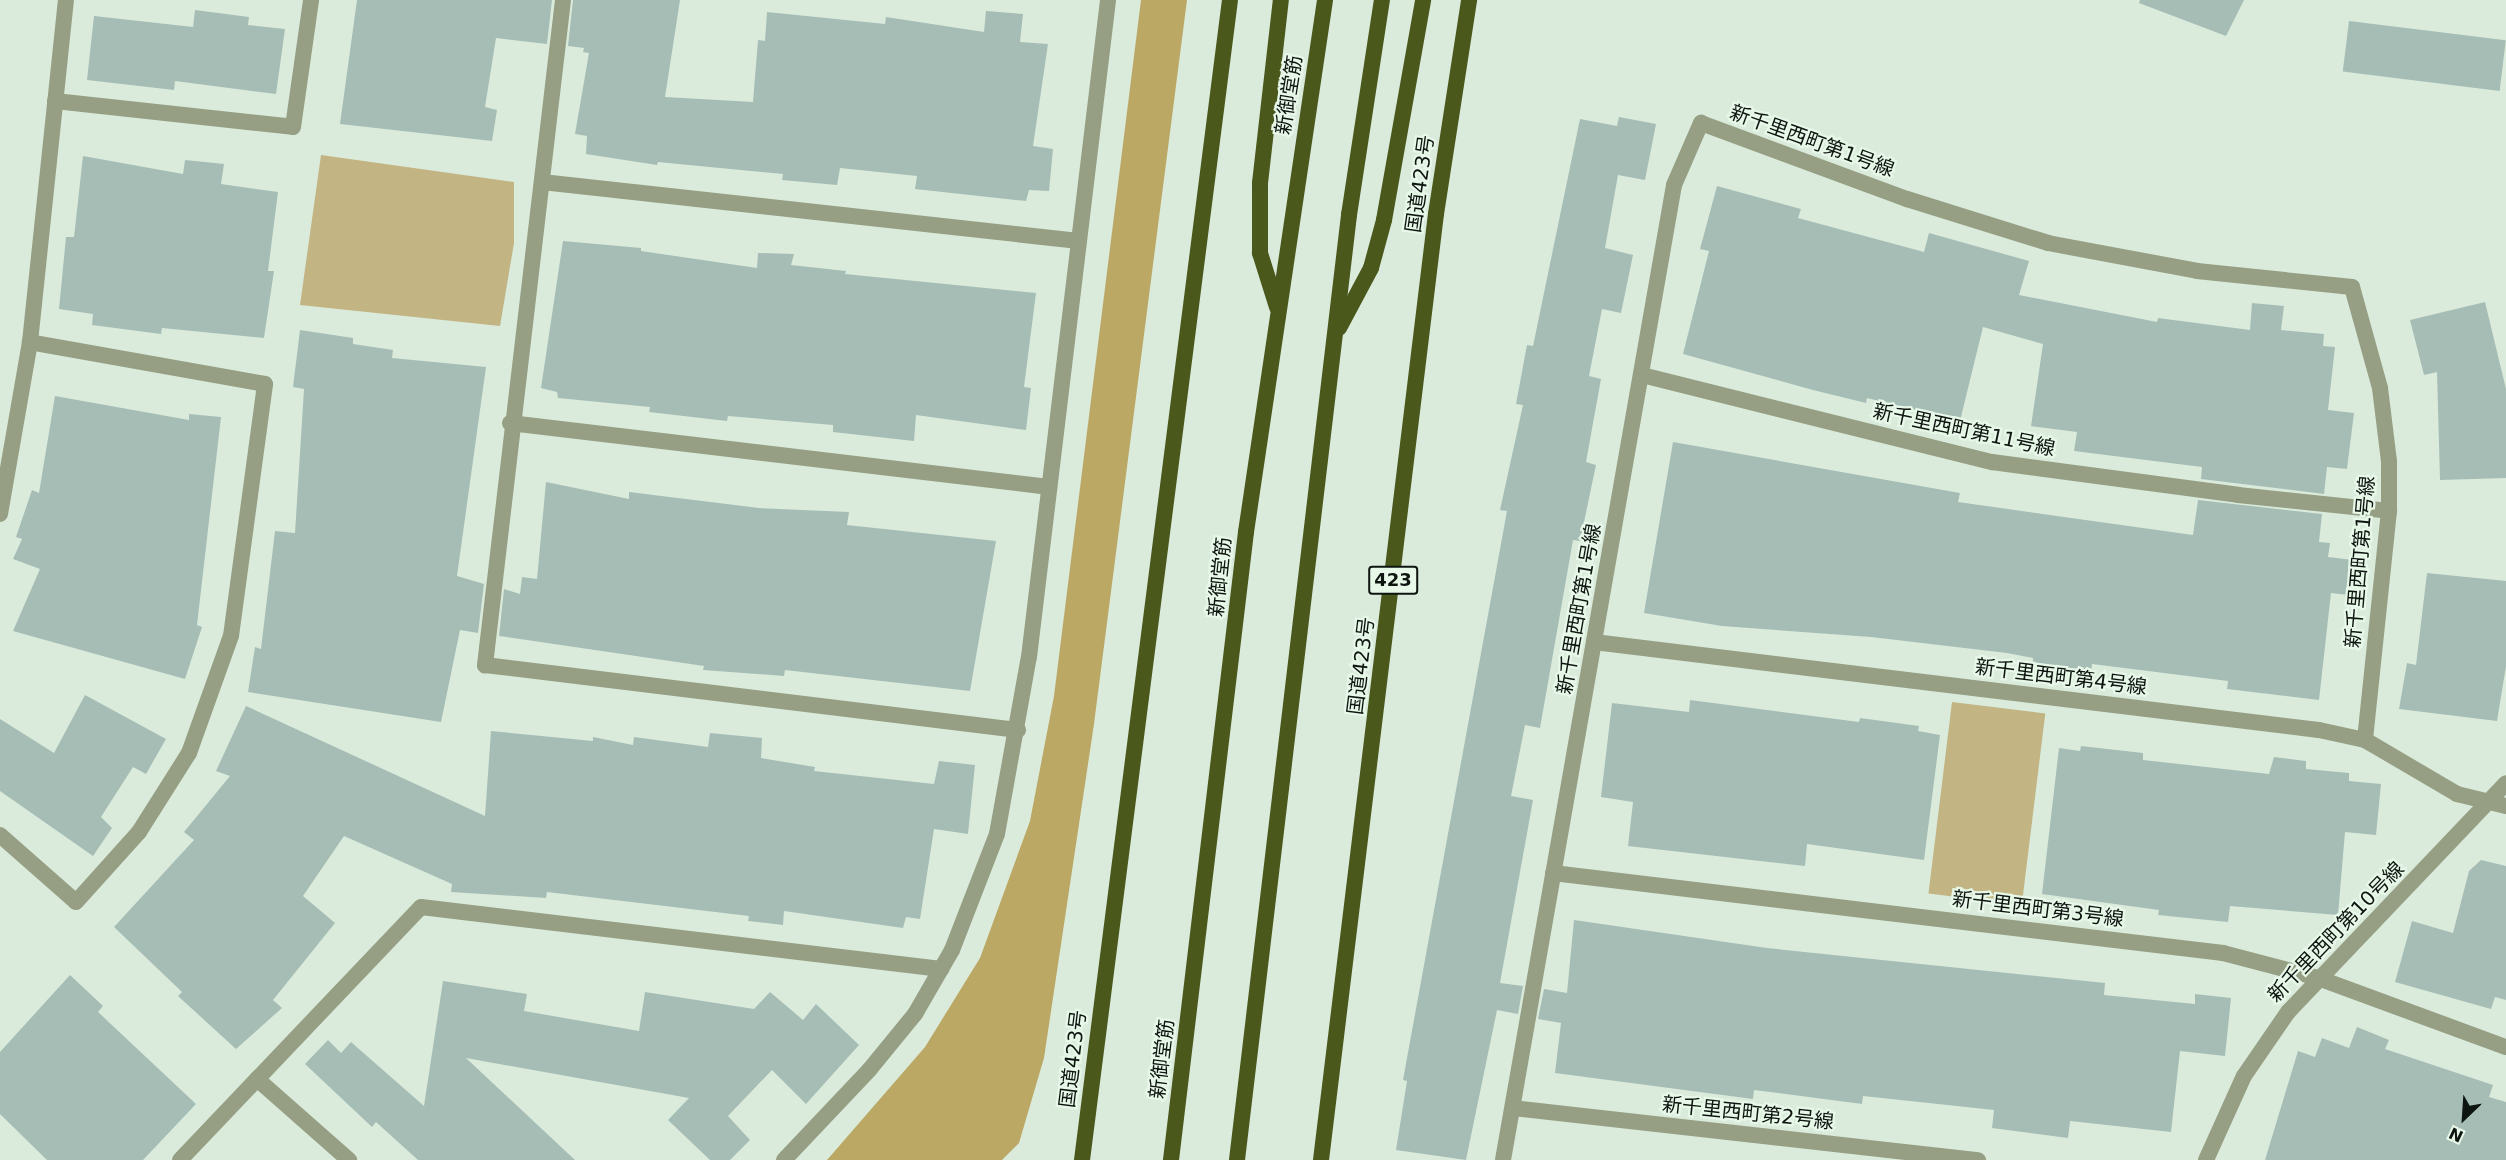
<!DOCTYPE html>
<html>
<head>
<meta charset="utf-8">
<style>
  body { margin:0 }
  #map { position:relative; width:2506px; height:1160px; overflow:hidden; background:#daebdc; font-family:"DejaVu Sans","Noto Sans JP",sans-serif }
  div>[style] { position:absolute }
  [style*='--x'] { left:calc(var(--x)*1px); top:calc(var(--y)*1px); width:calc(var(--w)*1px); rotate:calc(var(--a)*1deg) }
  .green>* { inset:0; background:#c2b483; transform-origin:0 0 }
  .forest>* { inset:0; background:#bba865 }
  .building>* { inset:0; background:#a6bdb6; transform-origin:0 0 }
  .minor>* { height:16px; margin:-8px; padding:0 8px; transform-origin:8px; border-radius:8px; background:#969f83 }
  .tertiary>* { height:16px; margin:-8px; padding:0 8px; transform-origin:8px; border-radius:8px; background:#969f83 }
  .trunk>* { height:16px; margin:-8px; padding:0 8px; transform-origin:8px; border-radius:8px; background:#4a581c }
  span { translate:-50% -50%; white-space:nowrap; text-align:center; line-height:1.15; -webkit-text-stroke:4.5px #e7f8e9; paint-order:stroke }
  .shield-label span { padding:2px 4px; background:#e7f8e9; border:2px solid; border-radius:4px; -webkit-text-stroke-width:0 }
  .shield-label { font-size:18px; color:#0e140f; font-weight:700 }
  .street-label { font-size:20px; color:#0e140f }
  .north { position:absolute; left:2434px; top:1088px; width:60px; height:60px; -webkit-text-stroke:4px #e7f8e9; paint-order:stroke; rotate:205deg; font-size:16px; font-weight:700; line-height:24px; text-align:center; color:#0e140f }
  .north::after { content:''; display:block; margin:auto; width:21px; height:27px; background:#0e140f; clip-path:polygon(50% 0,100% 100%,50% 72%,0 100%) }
</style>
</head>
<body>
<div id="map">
  <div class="green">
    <i style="clip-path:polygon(321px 155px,514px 182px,514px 243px,500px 326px,300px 305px)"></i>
    <i style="left:1952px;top:702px;width:94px;height:193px;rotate:7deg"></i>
  </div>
  <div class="forest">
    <i style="clip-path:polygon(1141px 0,1187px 0,1094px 724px,1044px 1058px,1019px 1143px,1002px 1160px,827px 1160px,925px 1047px,980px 958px,1030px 821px,1054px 696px)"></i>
  </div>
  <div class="building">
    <i style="clip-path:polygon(357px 0,552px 0,547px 44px,496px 38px,485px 107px,497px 110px,492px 141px,340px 124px)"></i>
    <i style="clip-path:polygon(573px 0,680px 0,665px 97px,753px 102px,758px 40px,765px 41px,767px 12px,885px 24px,886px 17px,984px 32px,986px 11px,1023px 14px,1020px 42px,1048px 44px,1033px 146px,1053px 149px,1049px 191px,1029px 190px,1026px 201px,915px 189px,917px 176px,840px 168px,837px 185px,782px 180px,783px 174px,658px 162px,657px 165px,586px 154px,587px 136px,575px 134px,589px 53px,583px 52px,584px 48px,568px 46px)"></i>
    <i style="clip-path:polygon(2140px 0,2244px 0,2226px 36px,2139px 3px)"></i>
    <i style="clip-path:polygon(195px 10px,249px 17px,248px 25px,285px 29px,276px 94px,175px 81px,174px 90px,87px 80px,94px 16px,193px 27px)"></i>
    <i style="left:2349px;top:21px;width:158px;height:51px;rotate:7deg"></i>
    <i style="clip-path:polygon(1619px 117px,1656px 124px,1645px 180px,1618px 175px,1605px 248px,1633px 255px,1621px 313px,1602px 309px,1589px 376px,1601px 379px,1586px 462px,1596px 465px,1580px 541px,1573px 540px,1540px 728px,1525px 725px,1511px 796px,1533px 800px,1500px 983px,1523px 986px,1518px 1014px,1497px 1010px,1466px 1160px,1396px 1150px,1407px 1081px,1403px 1080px,1507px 511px,1500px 510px,1523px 405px,1516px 404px,1527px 345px,1533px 346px,1580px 119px,1617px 126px)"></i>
    <i style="clip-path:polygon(83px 156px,183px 174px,185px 160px,224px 164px,221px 184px,278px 192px,268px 271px,274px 271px,264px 338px,162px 328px,161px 334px,92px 325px,93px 314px,59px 309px,66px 237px,74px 237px)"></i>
    <i style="clip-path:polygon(1717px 186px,1801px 209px,1798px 218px,1924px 252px,1929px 233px,2029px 261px,2019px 295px,2157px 322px,2158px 318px,2250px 330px,2252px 303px,2284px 306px,2281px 330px,2324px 334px,2323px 346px,2335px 347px,2328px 410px,2354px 413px,2347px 469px,2327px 467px,2324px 494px,2201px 479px,2202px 467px,2074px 451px,2077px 432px,2031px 426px,2043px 344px,1983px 327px,1960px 421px,1867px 398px,1866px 403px,1813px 390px,1683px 354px,1709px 251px,1700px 249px)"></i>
    <i style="clip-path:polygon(563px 241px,641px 248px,641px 251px,757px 268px,758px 253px,794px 254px,791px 265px,846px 271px,845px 274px,1036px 293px,1024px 387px,1031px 388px,1026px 430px,916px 415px,914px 441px,833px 432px,833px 425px,728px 416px,727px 421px,649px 412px,650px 407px,558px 398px,557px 392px,541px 388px)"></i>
    <i style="clip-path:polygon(2485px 302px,2506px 389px,2506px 478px,2440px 480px,2437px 372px,2424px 375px,2410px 320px)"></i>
    <i style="clip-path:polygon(300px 330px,353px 338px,353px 344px,393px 350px,392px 358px,486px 367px,457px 576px,484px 584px,478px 633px,460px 630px,441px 722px,248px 692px,255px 647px,261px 649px,275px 531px,295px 533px,304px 389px,293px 387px)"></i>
    <i style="clip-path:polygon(55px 396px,189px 420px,189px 414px,221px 417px,197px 625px,202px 627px,185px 679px,13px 631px,40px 569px,13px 559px,22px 539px,16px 537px,32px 490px,39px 493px)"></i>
    <i style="clip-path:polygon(1673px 442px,1960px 493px,1958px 502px,2193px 535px,2198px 500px,2322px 514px,2319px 542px,2330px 543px,2328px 557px,2353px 560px,2348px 595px,2331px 593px,2319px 700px,2227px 689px,2228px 681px,2092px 664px,2091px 673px,2033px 665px,2033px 658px,2007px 653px,1871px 637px,1722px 626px,1644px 613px)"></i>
    <i style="clip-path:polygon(546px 482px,629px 499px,629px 492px,759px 508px,849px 512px,847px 525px,996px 541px,970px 691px,785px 670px,784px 676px,703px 670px,704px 666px,499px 636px,504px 589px,520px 594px,522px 577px,537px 579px)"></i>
    <i style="clip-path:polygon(2427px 573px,2506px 581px,2506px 666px,2497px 721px,2399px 709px,2407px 663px,2416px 665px)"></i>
    <i style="clip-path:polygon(85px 695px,166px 739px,146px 774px,133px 767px,101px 817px,112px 828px,93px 856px,0 791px,0 719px,54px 753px)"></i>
    <i style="clip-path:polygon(1690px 700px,1859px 722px,1860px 718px,1919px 726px,1918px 731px,1940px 735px,1924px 860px,1807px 844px,1805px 866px,1628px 846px,1633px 802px,1601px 797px,1612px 703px,1689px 712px)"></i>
    <i style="clip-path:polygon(246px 706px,485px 816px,491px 731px,593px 741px,593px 737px,633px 745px,634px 737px,708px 747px,710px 733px,762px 738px,761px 758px,815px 767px,814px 771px,934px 784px,939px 761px,975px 765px,968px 834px,934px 829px,920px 919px,906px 917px,903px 928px,784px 911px,783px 925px,748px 921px,749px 916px,547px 892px,546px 898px,451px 892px,452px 884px,344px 836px,303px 896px,335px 923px,273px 1000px,282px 1008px,236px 1049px,178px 996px,182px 992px,114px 927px,194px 840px,184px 832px,230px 776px,216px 771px)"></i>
    <i style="clip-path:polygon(2081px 746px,2143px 753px,2143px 760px,2269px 774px,2274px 757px,2306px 761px,2306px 769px,2349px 773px,2349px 781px,2381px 784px,2376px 835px,2345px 832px,2338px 915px,2230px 906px,2228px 922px,2158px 915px,2159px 910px,2042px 894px,2059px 748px,2080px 751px)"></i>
    <i style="clip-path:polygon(2481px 860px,2506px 866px,2506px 1000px,2495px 997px,2491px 1009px,2395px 982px,2412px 921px,2453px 933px,2469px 871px)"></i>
    <i style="clip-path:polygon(1574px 920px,1767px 948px,2105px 983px,2104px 995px,2195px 1004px,2195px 994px,2231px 998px,2225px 1056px,2180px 1051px,2171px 1132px,2070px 1121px,2068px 1138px,1992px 1128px,1994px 1110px,1863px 1096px,1862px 1104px,1754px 1090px,1753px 1099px,1555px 1073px,1561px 1023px,1538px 1019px,1544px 989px,1567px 993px)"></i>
    <i style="clip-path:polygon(70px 975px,103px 1006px,98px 1012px,196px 1104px,143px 1160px,47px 1160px,0 1114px,0 1052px)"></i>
    <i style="clip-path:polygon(443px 981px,527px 994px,524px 1011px,639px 1031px,645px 992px,754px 1009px,770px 992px,803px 1020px,816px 1004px,859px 1045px,806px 1104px,772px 1070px,728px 1116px,750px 1140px,730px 1160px,710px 1160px,668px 1120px,689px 1098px,466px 1058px,575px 1160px,418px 1160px,376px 1122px,372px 1127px,305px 1064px,328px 1040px,341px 1053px,351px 1042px,424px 1106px)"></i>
    <i style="clip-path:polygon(2357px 1027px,2389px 1040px,2385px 1049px,2493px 1085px,2489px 1097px,2506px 1102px,2506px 1160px,2265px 1160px,2298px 1051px,2315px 1057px,2322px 1038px,2349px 1048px)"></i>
  </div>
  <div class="minor">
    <i style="--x:563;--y:0;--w:670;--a:96.69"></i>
    <i style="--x:485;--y:665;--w:537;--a:6.95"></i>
    <i style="--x:55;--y:101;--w:239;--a:6.2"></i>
    <i style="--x:293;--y:127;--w:128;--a:-81.9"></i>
    <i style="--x:542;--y:182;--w:540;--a:6.27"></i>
    <i style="--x:1642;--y:375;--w:361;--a:14"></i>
    <i style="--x:1992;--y:462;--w:248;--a:7.6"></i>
    <i style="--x:2238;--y:495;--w:152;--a:6"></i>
    <i style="--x:510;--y:423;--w:543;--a:6.77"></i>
    <i style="--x:0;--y:514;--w:175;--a:-80.1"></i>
    <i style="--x:30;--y:342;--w:344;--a:-84"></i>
    <i style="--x:1594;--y:642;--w:730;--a:6.92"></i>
    <i style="--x:2319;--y:730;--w:47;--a:12.3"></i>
    <i style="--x:2365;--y:740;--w:107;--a:30.4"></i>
    <i style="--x:2457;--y:794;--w:50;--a:13.8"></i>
    <i style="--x:0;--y:835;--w:101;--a:41.4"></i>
    <i style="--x:76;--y:902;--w:94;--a:-48"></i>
    <i style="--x:139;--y:832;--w:93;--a:-57.7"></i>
    <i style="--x:189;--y:753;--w:124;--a:-70.3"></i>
    <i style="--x:231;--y:636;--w:254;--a:-82.3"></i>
    <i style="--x:265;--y:384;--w:239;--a:-169.9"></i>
    <i style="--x:1553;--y:873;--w:675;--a:6.81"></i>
    <i style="--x:2223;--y:953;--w:98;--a:14.7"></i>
    <i style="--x:2318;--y:978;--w:200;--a:20.2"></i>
    <i style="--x:257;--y:1079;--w:123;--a:41.4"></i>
    <i style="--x:1513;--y:1108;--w:468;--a:6.4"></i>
    <i style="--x:180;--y:1160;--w:349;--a:-46.4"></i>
    <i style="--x:421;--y:907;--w:524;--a:6.8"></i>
    <i style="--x:1503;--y:1160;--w:990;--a:-80.05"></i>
    <i style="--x:1674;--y:185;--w:68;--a:-66.5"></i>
    <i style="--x:1701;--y:123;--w:220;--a:20.3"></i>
    <i style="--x:1907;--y:199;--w:148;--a:17.3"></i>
    <i style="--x:2048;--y:243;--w:152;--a:10.6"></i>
    <i style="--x:2197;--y:271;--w:156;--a:5.9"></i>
    <i style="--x:2352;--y:287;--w:105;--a:74.5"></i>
    <i style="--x:2380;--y:388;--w:74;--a:83"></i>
    <i style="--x:2389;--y:461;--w:50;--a:90"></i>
    <i style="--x:2389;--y:511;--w:230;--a:96"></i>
    <i style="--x:2206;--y:1160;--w:92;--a:-65.7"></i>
    <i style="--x:2244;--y:1076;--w:78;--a:-55.5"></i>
    <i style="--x:2288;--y:1012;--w:316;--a:-46.4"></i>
  </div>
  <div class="tertiary">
    <i style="--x:784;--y:1160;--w:125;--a:-46.6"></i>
    <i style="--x:870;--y:1069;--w:71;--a:-50.7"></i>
    <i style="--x:915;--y:1014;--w:74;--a:-60"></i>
    <i style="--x:952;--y:950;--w:124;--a:-68.8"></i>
    <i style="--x:997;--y:834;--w:180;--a:-79.8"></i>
    <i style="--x:1029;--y:657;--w:662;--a:-83.14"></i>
  </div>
  <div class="trunk">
    <i style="--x:1277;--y:307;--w:57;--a:-107.5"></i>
    <i style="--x:1260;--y:253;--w:70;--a:-90"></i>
    <i style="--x:1260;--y:183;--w:184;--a:-83.5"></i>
    <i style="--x:1339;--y:328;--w:68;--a:-61.9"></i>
    <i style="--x:1371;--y:268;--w:50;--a:-74.8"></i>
    <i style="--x:1384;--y:220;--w:223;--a:-79.9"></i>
    <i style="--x:1082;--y:1160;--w:1169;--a:-82.73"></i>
    <i style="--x:1171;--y:1160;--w:632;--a:-83.19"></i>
    <i style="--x:1246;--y:532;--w:538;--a:-81.55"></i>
    <i style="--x:1237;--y:1160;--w:952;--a:-83.24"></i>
    <i style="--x:1349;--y:215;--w:218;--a:-81.3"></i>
    <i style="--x:1321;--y:1160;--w:953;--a:-83.07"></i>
    <i style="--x:1436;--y:214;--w:217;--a:-81.2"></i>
  </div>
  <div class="shield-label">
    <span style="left:1393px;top:580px">423</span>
  </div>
  <div class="street-label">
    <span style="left:1289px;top:95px;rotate:-81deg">新御堂筋</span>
    <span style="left:1812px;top:141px;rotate:20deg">新千里西町第1号線</span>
    <span style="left:1420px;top:184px;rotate:-82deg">国道423号</span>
    <span style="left:1964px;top:430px;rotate:12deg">新千里西町第11号線</span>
    <span style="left:2360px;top:562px;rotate:-85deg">新千里西町第1号線</span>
    <span style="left:1220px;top:577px;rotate:-84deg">新御堂筋</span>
    <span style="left:1579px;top:609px;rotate:-80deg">新千里西町第1号線</span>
    <span style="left:1361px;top:666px;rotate:-83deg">国道423号</span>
    <span style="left:2061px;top:677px;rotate:7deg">新千里西町第4号線</span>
    <span style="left:2038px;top:909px;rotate:7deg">新千里西町第3号線</span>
    <span style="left:2336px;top:932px;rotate:-46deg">新千里西町第10号線</span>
    <span style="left:1073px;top:1059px;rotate:-83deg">国道423号</span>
    <span style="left:1162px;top:1059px;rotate:-83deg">新御堂筋</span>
    <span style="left:1748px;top:1113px;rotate:6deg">新千里西町第2号線</span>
  </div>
  <div class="north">N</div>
</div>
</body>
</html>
